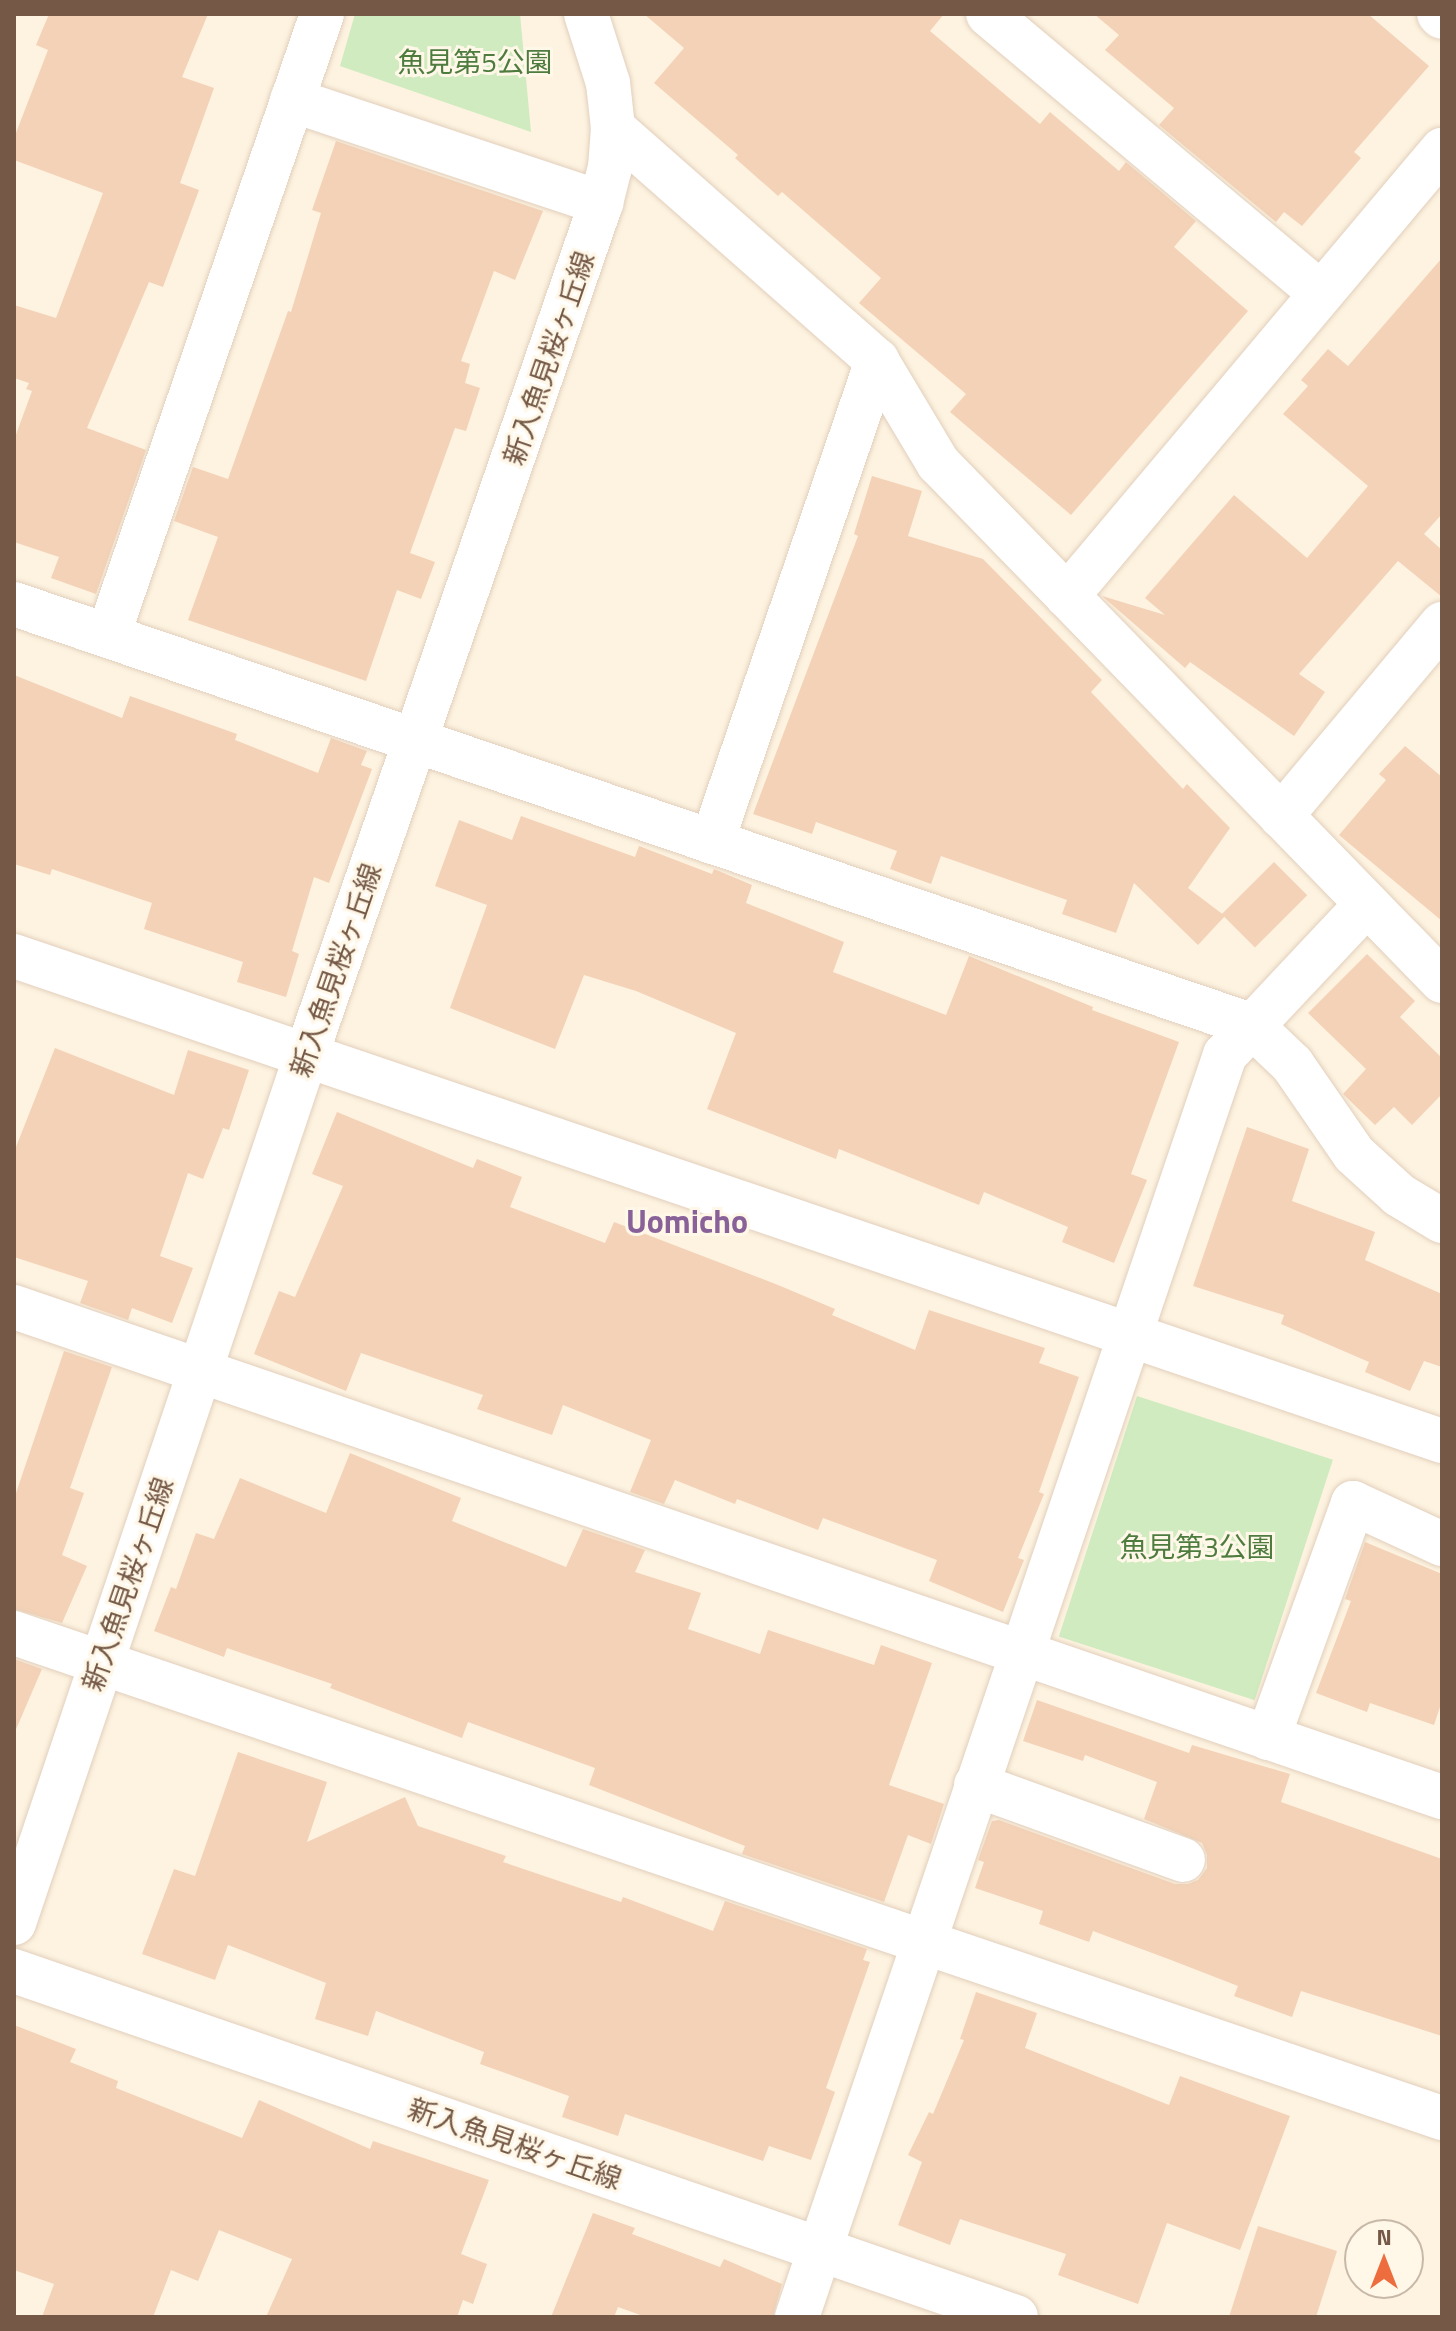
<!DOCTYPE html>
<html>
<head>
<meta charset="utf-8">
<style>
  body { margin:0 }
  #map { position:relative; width:1456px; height:2331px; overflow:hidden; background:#fdf3e0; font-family:"Titillium Web","Noto Sans JP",sans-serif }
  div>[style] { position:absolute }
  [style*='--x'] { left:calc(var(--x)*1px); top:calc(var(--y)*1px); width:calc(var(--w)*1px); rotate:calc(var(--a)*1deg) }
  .green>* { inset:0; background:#cfebbf; transform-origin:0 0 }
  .building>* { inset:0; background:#f4d2b7; transform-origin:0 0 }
  .roads { filter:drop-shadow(0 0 2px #e2cfbc) drop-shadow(0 0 2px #e2cfbc) }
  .minor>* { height:44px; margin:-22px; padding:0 22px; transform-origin:22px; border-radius:22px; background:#fff }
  span { translate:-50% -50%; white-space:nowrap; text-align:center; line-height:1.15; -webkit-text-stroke:6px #fff7e8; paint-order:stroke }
  .park-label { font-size:28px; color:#4d7c3e }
  .street-label { font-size:28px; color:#755946 }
  .quarter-label { font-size:32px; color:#896199; font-weight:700 }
  .frame { position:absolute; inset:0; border:16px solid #755946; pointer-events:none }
  .north { position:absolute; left:1344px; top:2219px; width:80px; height:80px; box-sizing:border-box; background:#fff7e8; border:2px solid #c8b8a7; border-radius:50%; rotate:0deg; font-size:22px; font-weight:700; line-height:32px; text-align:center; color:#755946 }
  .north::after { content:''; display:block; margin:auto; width:28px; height:36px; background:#ee6d3f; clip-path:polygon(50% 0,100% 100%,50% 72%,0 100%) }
</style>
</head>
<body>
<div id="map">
  <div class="green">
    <i style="clip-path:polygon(355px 14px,520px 14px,531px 132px,340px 66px)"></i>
    <i style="left:1137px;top:1396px;width:206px;height:253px;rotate:18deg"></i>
  </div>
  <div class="building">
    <i style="clip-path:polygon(49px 14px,208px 14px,182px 77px,214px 88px,180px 183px,199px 190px,163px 287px,149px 282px,87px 428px,146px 450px,96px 594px,51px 578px,59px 557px,14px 542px,14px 440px,32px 391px,26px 389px,29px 383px,14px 378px,14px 305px,56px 318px,103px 193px,14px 160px,14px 138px,48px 50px,36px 45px)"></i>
    <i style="clip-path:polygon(644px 14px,944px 14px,930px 31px,1040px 124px,1050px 112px,1119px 171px,1126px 162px,1196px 221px,1174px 247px,1248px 311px,1071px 515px,950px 412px,966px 394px,859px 303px,881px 278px,782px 192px,778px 196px,735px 158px,738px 155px,654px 83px,684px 48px)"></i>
    <i style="clip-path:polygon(1094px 14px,1368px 14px,1429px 66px,1354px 152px,1361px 158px,1302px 226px,1284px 212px,1276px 222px,1159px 125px,1174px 108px,1105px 50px,1119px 35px)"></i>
    <i style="clip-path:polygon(336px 141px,543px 211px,515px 280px,494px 271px,461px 361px,470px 364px,465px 383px,480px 388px,466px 431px,455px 428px,410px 553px,435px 562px,421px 599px,397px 590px,366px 681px,188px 620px,218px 537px,174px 521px,193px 467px,228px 479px,288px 311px,291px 312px,321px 213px,312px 210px)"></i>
    <i style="clip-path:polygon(1442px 258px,1442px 514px,1424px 534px,1442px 550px,1442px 597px,1398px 561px,1299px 674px,1325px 692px,1294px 736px,1190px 662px,1185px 668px,1102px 596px,1165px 615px,1145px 598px,1234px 495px,1307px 558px,1368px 486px,1283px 414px,1308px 386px,1301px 380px,1328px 349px,1348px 366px)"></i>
    <i style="clip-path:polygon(872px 476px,922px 491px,908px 536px,983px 559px,1102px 680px,1091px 692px,1183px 789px,1187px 784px,1230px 828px,1188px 888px,1225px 916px,1198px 945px,1134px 883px,1116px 933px,1062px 914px,1067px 900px,941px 856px,931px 884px,890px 869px,897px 851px,816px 822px,812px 834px,753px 814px,858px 536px,854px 534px)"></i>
    <i style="clip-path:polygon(14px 675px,122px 718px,130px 696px,237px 734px,235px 740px,318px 773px,331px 738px,367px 751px,361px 765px,372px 769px,329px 883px,314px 877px,292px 951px,299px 954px,286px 997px,237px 982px,243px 962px,144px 929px,152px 903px,52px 869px,50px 875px,14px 864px)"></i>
    <i style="clip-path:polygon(1405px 746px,1442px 777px,1442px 921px,1339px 835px,1386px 780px,1379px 774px)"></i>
    <i style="clip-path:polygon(521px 816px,635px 857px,639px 846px,712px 874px,714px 869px,752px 885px,746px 903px,844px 942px,833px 972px,946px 1015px,969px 956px,1093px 1007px,1092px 1010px,1179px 1042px,1131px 1174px,1147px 1180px,1114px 1263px,1062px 1242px,1068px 1227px,984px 1192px,979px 1205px,839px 1149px,836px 1159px,707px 1109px,736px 1033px,636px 991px,584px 975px,555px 1049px,450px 1008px,487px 905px,435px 886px,459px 820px,512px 840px)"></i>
    <i style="left:1274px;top:862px;width:47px;height:74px;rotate:45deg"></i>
    <i style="clip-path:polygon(1367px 954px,1415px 1001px,1400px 1017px,1442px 1058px,1442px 1094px,1412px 1125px,1394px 1107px,1375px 1125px,1343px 1094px,1366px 1069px,1308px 1013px)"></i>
    <i style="clip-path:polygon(55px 1048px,174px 1095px,188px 1050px,249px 1070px,229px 1130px,223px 1128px,203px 1179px,188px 1173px,160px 1256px,193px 1268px,172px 1323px,132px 1308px,128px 1320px,80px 1303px,88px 1281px,14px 1257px,14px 1152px)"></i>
    <i style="clip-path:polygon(337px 1112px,473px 1168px,477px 1159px,522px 1177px,510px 1207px,605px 1243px,614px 1222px,778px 1285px,835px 1309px,832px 1315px,915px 1350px,929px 1310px,1045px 1348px,1039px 1363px,1079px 1377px,1039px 1492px,1044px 1494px,1018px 1558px,1024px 1560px,1003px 1612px,929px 1581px,937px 1560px,823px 1518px,818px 1530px,737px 1499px,735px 1504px,675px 1480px,664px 1504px,630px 1492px,651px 1440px,563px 1405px,552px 1435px,477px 1409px,483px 1395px,361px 1353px,346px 1391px,254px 1354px,279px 1291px,295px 1297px,343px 1186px,312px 1174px)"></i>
    <i style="clip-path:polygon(1247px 1127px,1309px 1149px,1292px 1201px,1375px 1232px,1365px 1260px,1442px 1294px,1442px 1367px,1424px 1361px,1410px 1391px,1365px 1372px,1369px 1362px,1281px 1324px,1284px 1315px,1193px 1286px)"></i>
    <i style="clip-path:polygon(64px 1351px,112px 1367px,70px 1488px,84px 1493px,62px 1555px,87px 1566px,62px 1623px,14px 1609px,14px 1499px)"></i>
    <i style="clip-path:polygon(350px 1453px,461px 1498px,452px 1521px,566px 1567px,583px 1529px,645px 1550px,635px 1572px,701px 1593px,688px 1629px,760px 1654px,768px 1630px,874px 1665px,881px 1645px,932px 1663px,889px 1785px,944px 1804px,931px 1844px,908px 1835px,884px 1902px,742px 1854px,745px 1846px,589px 1785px,595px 1768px,468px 1722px,462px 1738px,330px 1688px,332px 1684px,227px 1648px,224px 1657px,154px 1631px,171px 1587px,176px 1589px,196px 1533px,214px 1539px,240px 1478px,326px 1513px)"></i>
    <i style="clip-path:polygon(1365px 1542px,1442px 1574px,1442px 1701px,1434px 1725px,1370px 1703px,1367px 1712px,1316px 1693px,1351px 1601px,1345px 1599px)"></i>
    <i style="clip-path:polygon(14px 1659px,42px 1669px,14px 1734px)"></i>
    <i style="clip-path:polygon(1037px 1700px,1189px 1753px,1192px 1745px,1290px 1774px,1281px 1802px,1442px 1859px,1442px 2036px,1301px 1991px,1292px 2017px,1234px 1996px,1238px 1986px,1171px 1960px,1093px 1931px,1089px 1942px,1039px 1924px,1043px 1911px,975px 1888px,984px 1862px,978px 1860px,992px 1821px,999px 1820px,1175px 1884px,1188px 1884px,1198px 1880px,1207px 1868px,1207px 1855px,1202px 1843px,1144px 1819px,1157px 1782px,1085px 1755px,1083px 1761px,1023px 1741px)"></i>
    <i style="clip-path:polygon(238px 1752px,327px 1782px,307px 1842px,405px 1797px,418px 1826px,506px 1856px,503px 1862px,621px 1902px,623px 1897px,713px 1931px,725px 1901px,867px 1949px,863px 1960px,870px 1962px,826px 2088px,835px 2092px,811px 2160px,769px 2146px,763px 2161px,625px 2114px,618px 2136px,562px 2117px,569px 2096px,480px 2064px,484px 2052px,376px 2011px,368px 2036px,315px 2019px,326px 1983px,228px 1945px,215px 1980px,142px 1954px,174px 1869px,195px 1876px)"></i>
    <i style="clip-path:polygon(976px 1992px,1037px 2013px,1025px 2048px,1169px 2105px,1180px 2076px,1290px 2116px,1240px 2250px,1167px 2223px,1138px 2304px,1058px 2275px,1066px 2254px,960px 2219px,950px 2245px,898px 2225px,922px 2162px,908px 2155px,929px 2112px,933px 2114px,964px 2040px,960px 2039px)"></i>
    <i style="clip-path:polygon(14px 2025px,76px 2049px,70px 2062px,118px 2081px,116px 2088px,242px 2138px,259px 2100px,370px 2149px,373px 2141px,489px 2180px,461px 2254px,487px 2264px,473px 2304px,463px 2300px,457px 2317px,266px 2317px,292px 2259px,219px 2230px,198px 2281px,171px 2270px,153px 2317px,42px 2317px,54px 2284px,14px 2270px)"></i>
    <i style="clip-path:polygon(593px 2213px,635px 2228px,632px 2234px,720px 2267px,724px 2259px,782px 2284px,773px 2317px,646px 2317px,618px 2307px,614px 2317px,551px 2317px)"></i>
    <i style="clip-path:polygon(1258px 2226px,1337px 2251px,1316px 2317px,1229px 2317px)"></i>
  </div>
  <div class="roads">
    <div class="minor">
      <i style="--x:988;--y:14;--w:434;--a:40"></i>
      <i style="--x:1439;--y:14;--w:4;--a:45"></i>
      <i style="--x:292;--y:100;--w:326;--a:18.4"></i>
      <i style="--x:613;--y:128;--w:352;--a:41.4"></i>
      <i style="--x:877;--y:361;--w:119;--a:59.1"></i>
      <i style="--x:938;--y:463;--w:723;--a:45.78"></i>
      <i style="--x:1067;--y:596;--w:583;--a:-49.94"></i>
      <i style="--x:14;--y:604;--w:1307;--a:18.8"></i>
      <i style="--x:1251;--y:1025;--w:57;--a:43.6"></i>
      <i style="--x:1292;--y:1064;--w:109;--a:55.4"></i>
      <i style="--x:1354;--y:1154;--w:61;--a:42.3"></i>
      <i style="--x:1399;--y:1195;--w:50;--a:31.2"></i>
      <i style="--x:108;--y:636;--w:658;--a:-71.01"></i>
      <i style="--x:1281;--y:816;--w:251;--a:-50"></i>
      <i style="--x:712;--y:842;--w:509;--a:-71.07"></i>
      <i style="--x:14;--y:956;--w:1508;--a:18.76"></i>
      <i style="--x:14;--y:1307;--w:1510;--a:18.94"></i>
      <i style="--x:14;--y:1633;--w:1508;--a:18.76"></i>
      <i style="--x:1268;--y:1738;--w:250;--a:-70.1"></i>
      <i style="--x:1353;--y:1503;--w:98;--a:24.7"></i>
      <i style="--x:976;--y:1785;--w:220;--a:19.9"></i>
      <i style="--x:14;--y:1923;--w:915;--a:-71.39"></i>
      <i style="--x:306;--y:1056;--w:903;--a:-70.92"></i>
      <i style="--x:601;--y:203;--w:36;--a:-76"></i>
      <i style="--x:610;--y:168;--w:40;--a:-85.7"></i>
      <i style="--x:613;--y:128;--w:45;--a:-96.3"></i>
      <i style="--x:608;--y:83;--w:72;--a:-107.7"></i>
      <i style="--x:14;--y:1971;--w:1060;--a:19.05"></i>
      <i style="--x:797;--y:2317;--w:1333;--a:-71.27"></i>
      <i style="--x:1225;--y:1055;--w:207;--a:-46.8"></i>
    </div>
  </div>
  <div class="park-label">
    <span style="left:475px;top:62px">魚見第5公園</span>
    <span style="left:1197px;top:1547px">魚見第3公園</span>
  </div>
  <div class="street-label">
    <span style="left:549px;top:358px;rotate:-71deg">新入魚見桜ヶ丘線</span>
    <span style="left:336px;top:970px;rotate:-71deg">新入魚見桜ヶ丘線</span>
    <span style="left:128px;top:1584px;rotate:-71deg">新入魚見桜ヶ丘線</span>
    <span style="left:515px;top:2144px;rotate:19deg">新入魚見桜ヶ丘線</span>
  </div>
  <div class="quarter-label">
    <span style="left:687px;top:1221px">Uomicho</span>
  </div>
  <div class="frame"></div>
  <div class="north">N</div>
</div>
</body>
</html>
